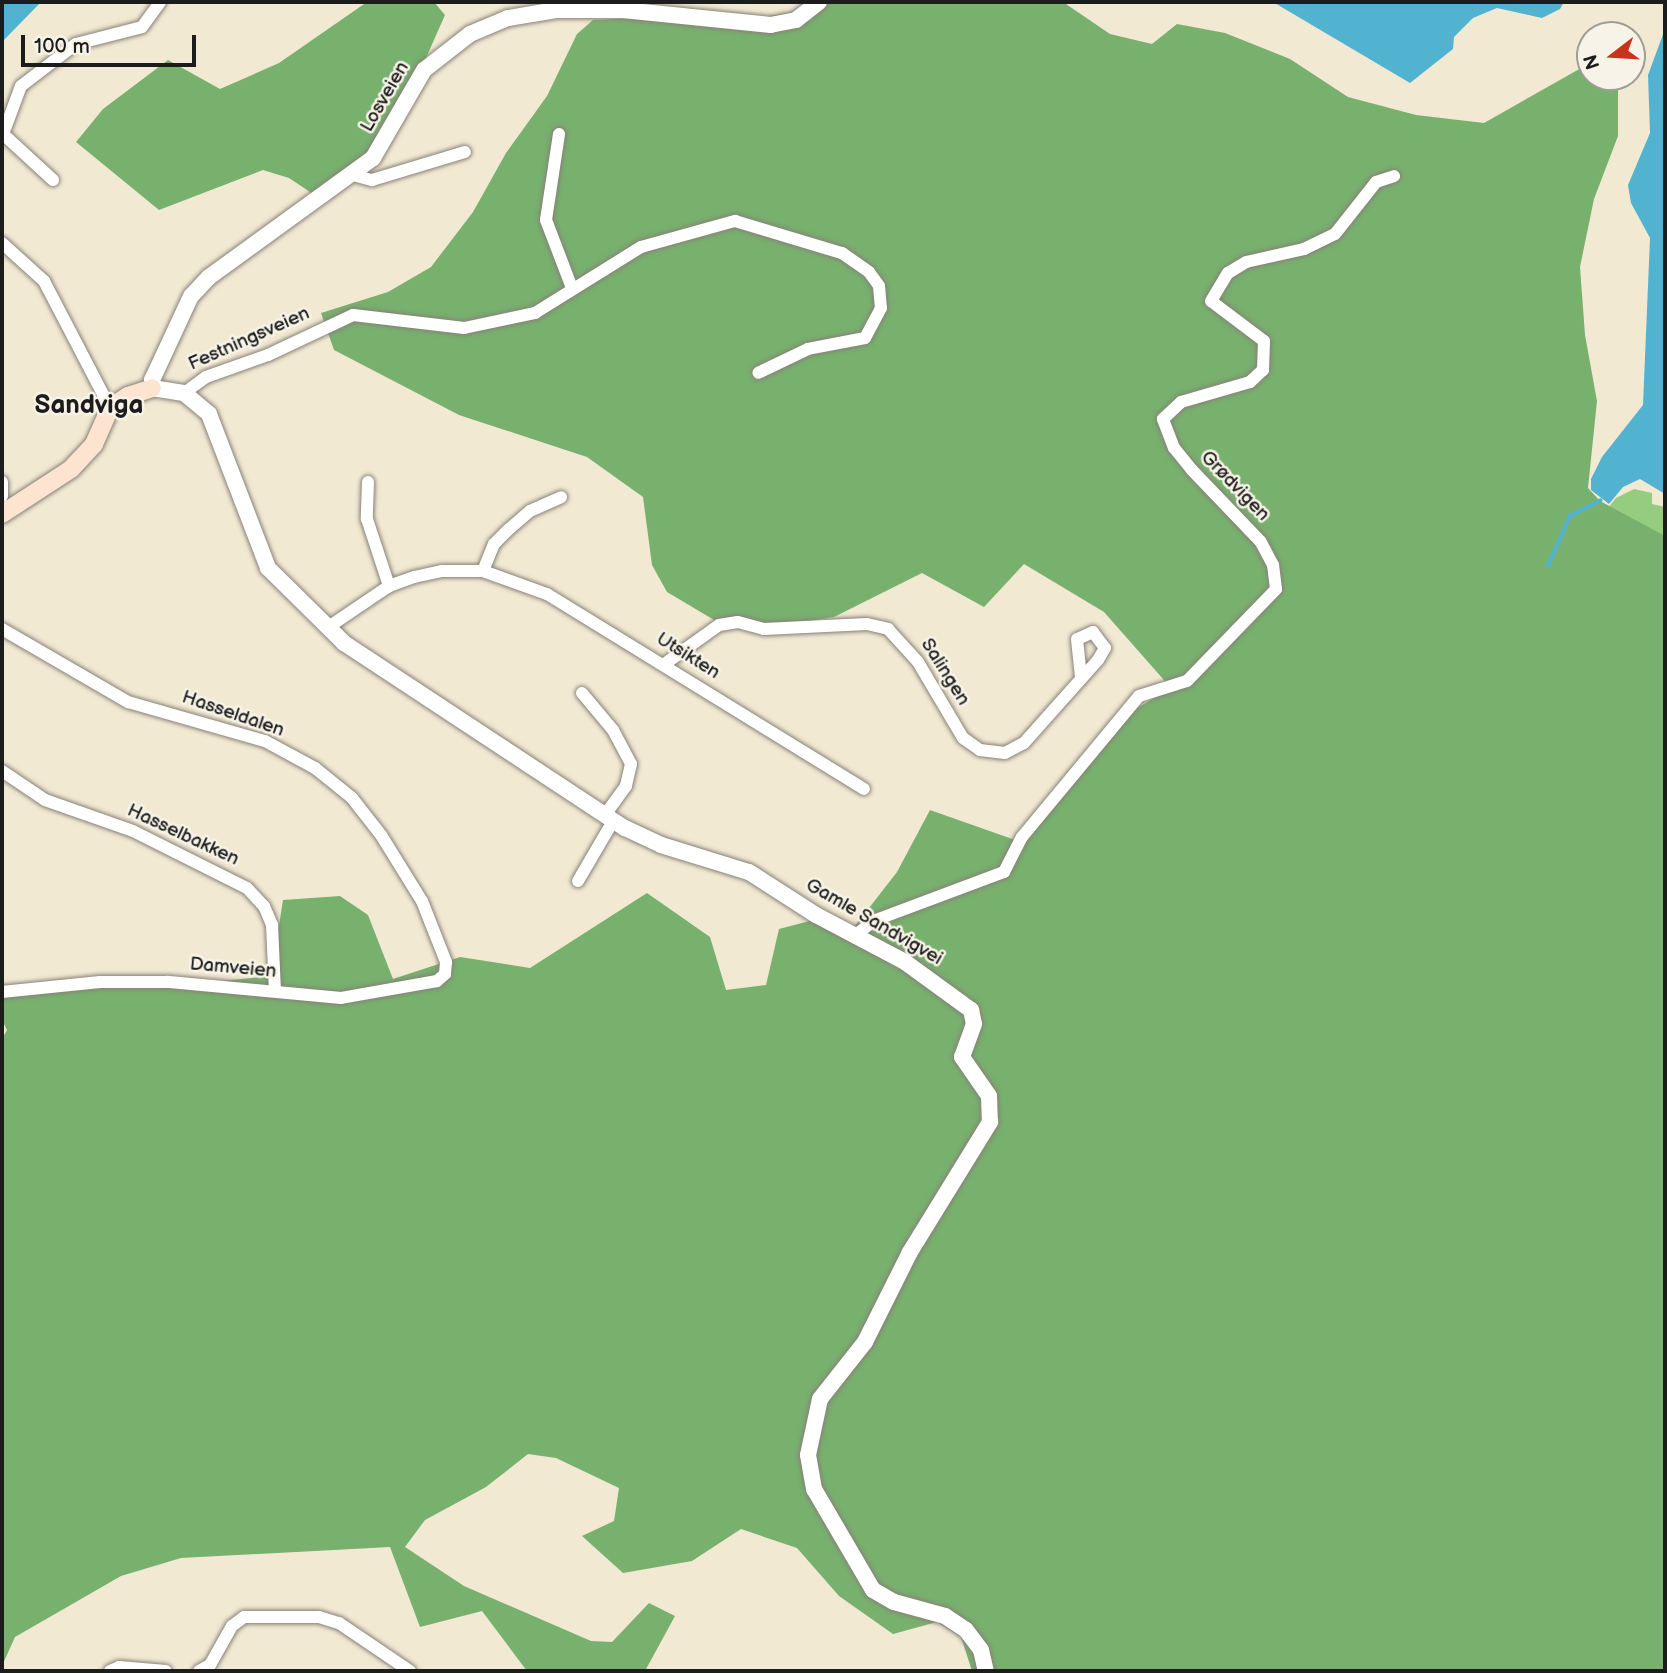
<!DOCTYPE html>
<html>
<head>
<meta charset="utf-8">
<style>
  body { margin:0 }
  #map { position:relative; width:1667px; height:1673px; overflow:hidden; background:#f2e9d3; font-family:"Balsamiq Sans",sans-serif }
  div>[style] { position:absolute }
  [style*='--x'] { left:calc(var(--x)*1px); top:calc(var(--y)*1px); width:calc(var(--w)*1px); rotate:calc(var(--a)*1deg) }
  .green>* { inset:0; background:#95cc7f }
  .forest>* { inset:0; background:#78b06e }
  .water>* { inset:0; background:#51b3d0 }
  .stream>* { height:3.5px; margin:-1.75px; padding:0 1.75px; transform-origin:1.75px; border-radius:1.75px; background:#51b3d0 }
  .roads { filter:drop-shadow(0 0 2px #878278) drop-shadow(0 0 2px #878278) }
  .minor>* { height:12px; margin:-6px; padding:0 6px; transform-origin:6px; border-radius:6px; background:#fff }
  .tertiary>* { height:16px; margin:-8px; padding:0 8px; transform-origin:8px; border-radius:8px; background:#fff }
  .secondary>* { height:18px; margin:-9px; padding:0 9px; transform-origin:9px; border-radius:9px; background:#fde4d1 }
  span { translate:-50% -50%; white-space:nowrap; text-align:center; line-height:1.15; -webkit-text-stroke:5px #f7f3e8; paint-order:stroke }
  .street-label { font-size:19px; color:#1c1c1c }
  .district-label { font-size:26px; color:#1c1c1c; font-weight:700 }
  .frame { position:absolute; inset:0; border:4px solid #1c1c1c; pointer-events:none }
  .north { position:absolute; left:1576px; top:21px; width:70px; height:70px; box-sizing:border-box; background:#f7f3e8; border:2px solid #9f9d96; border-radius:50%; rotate:253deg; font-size:19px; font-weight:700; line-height:28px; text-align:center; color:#1c1c1c }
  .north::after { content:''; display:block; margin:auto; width:24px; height:32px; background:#c8321e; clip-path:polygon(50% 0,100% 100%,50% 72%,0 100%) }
  .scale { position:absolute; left:21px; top:35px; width:175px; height:32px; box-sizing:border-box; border:4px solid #1c1c1c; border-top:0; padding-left:9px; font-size:21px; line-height:24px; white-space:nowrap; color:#1c1c1c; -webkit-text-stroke:5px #f7f3e8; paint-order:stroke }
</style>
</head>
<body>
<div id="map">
  <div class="green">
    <i style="clip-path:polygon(1634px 489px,1652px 493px,1652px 504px,1665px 507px,1665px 670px,1603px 514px,1616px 498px)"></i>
  </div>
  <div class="forest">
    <i style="clip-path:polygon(367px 2px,434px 2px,445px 15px,403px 110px,370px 158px,313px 194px,289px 178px,263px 170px,159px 210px,76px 142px,103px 109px,168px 60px,220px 89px,279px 63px)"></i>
    <i style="clip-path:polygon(805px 2px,1063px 2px,1110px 34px,1152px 44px,1177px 24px,1225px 33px,1290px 59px,1348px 97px,1416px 115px,1484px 123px,1590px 63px,1590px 77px,1610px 77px,1618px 83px,1618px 136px,1594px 199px,1580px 267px,1585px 335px,1597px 401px,1588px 488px,1600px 501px,1665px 536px,1665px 1671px,972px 1671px,961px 1637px,937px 1622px,893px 1634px,839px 1596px,797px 1548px,741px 1529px,692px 1561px,623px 1573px,582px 1536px,614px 1521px,619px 1488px,556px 1458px,528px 1454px,486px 1487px,425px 1520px,405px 1547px,464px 1586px,591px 1641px,612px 1642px,649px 1603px,675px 1616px,645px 1671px,527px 1671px,482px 1611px,420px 1627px,390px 1547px,181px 1558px,121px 1576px,15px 1637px,2px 1666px,2px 1039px,7px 1030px,2px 1020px,2px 988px,202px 983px,271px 976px,283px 900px,340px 896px,368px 915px,393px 979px,460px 957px,530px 968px,647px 893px,710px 937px,726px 990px,766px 985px,779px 929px,813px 920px,855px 926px,897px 872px,930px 810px,1021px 842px,1137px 708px,1171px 688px,1104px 612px,1024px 564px,984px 607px,922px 573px,834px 617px,771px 627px,739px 621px,731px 630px,667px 592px,652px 565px,643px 497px,587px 457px,459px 415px,334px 350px,321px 313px,388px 292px,431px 267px,473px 212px,506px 153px,547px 96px,577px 34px,593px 20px,662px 17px,729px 23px,799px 11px)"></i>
  </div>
  <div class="water">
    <i style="clip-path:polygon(2px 2px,41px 2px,2px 42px)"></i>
    <i style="clip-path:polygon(1273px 2px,1564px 2px,1560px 9px,1542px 18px,1497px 8px,1473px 18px,1454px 37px,1453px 49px,1410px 83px)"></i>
    <i style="clip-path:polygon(1665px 29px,1665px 494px,1640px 479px,1623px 487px,1609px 504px,1591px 490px,1591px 479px,1602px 457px,1643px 405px,1650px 238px,1631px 203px,1628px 185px,1650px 133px,1648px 75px)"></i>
  </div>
  <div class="stream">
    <i style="--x:1548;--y:566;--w:55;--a:-66.3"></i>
    <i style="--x:1570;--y:516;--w:34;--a:-27"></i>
  </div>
  <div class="roads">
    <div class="minor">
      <i style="--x:3;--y:134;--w:68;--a:42.6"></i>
      <i style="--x:559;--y:134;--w:87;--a:98.6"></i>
      <i style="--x:546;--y:220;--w:73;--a:69.1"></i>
      <i style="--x:2;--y:137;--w:54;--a:-69.6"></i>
      <i style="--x:21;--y:86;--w:69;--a:-37.4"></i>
      <i style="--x:76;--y:44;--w:68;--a:-14.4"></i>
      <i style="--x:142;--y:27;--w:31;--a:-54"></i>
      <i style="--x:353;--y:175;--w:20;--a:15"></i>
      <i style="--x:372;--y:180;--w:97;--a:-16.8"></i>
      <i style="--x:2;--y:243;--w:57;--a:42.1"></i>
      <i style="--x:44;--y:281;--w:143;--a:62.5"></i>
      <i style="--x:184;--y:393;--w:27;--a:-36"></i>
      <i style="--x:206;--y:377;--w:66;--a:-19.5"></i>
      <i style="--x:268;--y:355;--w:94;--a:-25.2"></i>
      <i style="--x:353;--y:315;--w:112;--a:6.7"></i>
      <i style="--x:464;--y:328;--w:73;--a:-11.9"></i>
      <i style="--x:535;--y:313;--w:125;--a:-31.9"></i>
      <i style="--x:641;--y:247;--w:98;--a:-15.5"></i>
      <i style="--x:735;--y:221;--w:112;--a:16.7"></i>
      <i style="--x:842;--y:253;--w:33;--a:35"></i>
      <i style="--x:869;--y:272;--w:17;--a:54"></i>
      <i style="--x:879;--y:286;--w:22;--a:85"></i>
      <i style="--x:881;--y:308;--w:34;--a:118"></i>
      <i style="--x:865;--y:338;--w:58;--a:169.1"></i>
      <i style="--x:808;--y:349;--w:55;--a:154.4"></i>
      <i style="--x:2;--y:482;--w:14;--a:90"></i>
      <i style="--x:368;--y:482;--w:37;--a:92"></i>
      <i style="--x:367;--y:519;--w:71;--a:71.8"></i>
      <i style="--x:483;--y:571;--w:29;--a:-68"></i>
      <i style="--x:494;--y:544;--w:20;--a:-45"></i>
      <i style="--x:508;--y:530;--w:29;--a:-41"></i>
      <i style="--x:530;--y:511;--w:34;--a:-24"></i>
      <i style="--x:327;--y:628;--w:75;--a:-34.1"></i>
      <i style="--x:389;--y:586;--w:27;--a:-20"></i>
      <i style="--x:414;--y:577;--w:29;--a:-12"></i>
      <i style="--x:442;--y:571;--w:41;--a:0"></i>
      <i style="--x:483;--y:571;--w:68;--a:19.8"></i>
      <i style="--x:547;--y:594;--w:372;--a:31.6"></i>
      <i style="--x:2;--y:629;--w:146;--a:30.1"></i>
      <i style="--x:128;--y:702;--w:142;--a:15.9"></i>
      <i style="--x:265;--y:741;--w:57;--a:28.4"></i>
      <i style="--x:315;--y:768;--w:48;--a:39"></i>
      <i style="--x:352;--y:798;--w:47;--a:51.9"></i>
      <i style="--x:381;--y:835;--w:78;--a:58.2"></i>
      <i style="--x:422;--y:901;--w:66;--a:68.5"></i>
      <i style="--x:446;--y:962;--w:12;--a:95"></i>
      <i style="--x:445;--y:974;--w:11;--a:139"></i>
      <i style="--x:437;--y:981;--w:97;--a:170"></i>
      <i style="--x:341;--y:998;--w:175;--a:-174.7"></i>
      <i style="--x:167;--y:982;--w:67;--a:180"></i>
      <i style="--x:100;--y:982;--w:99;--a:174.2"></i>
      <i style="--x:666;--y:663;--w:65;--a:-35.6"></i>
      <i style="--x:719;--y:625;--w:19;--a:-9"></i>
      <i style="--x:738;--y:622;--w:27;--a:15"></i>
      <i style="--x:764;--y:629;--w:103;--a:-2.8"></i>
      <i style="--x:867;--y:624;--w:22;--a:13"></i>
      <i style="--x:888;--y:629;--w:45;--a:47.7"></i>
      <i style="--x:918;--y:662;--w:88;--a:59.4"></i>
      <i style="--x:963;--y:738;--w:21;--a:35"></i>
      <i style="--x:980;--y:750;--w:25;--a:7"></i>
      <i style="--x:1005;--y:753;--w:21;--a:-28"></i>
      <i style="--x:1024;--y:743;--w:111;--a:-48.3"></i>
      <i style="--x:1098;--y:660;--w:14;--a:-60"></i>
      <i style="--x:1105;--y:648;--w:20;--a:-127"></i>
      <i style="--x:1093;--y:632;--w:17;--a:156"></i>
      <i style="--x:1077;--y:639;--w:37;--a:84"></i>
      <i style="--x:582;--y:693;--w:48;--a:50"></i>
      <i style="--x:613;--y:730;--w:38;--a:62"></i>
      <i style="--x:631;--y:764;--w:23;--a:103"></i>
      <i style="--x:626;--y:786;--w:36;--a:126"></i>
      <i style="--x:2;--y:771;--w:52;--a:34"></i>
      <i style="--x:45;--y:800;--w:93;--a:19.4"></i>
      <i style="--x:133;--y:831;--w:127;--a:26.6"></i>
      <i style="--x:247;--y:888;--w:25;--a:47"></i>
      <i style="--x:264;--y:906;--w:21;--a:67"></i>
      <i style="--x:272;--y:925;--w:66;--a:87.4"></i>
      <i style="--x:578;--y:881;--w:69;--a:-59.7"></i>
      <i style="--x:856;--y:935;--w:22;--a:-39"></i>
      <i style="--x:873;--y:921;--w:140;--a:-20.5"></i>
      <i style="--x:1004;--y:872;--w:39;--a:-63"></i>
      <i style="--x:1022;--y:837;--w:183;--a:-50.3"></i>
      <i style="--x:1139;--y:696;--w:50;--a:-17.4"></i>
      <i style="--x:1187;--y:681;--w:128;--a:-45.9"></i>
      <i style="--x:1276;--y:589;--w:24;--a:-97"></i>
      <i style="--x:1273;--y:565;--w:27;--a:-118"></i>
      <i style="--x:1260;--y:541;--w:98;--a:-133.8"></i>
      <i style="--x:1192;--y:470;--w:28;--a:-129"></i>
      <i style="--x:1174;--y:448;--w:31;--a:-111"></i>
      <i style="--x:1163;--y:419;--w:25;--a:-43"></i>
      <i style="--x:1181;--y:402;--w:72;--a:-16.2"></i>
      <i style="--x:1250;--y:382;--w:18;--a:-43"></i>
      <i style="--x:1263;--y:370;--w:29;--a:-88"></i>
      <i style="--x:1264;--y:341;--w:66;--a:-143"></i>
      <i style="--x:1211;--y:301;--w:33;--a:-59"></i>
      <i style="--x:1228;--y:273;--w:21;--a:-31"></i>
      <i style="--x:1246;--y:262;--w:59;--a:-12.6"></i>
      <i style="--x:1304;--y:249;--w:34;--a:-26"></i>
      <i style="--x:1335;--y:234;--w:66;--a:-51.7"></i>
      <i style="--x:1376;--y:182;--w:19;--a:-18"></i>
      <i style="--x:110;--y:1671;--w:10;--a:-24"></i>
      <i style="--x:119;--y:1667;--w:47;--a:4.9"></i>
      <i style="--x:199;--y:1671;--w:13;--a:-29"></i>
      <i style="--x:210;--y:1665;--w:45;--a:-60.6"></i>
      <i style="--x:232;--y:1626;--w:15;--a:-37"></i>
      <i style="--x:244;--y:1617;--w:75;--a:0"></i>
      <i style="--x:319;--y:1617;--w:21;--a:17"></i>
      <i style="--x:339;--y:1623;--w:86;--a:34.1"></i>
    </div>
    <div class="tertiary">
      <i style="--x:819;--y:2;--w:29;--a:142"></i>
      <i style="--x:796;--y:20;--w:25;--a:169"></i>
      <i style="--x:771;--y:25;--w:149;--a:-174.2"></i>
      <i style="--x:623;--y:10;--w:67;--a:180"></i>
      <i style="--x:556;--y:10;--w:49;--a:170.5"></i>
      <i style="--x:508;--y:18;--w:41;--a:157.2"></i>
      <i style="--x:470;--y:34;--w:58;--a:142"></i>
      <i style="--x:424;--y:70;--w:102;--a:120.1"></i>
      <i style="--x:373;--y:158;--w:203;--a:144"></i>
      <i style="--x:209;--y:277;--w:26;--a:133"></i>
      <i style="--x:191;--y:296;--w:93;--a:114.9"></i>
      <i style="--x:152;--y:380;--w:8;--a:90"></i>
      <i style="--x:152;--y:388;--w:32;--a:9"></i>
      <i style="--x:184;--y:393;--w:33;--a:40"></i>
      <i style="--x:209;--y:414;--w:165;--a:69"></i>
      <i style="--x:268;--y:568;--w:107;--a:44.6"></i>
      <i style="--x:344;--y:643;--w:336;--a:33.4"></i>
      <i style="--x:625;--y:828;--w:40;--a:25"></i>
      <i style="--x:661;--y:845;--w:92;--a:17.1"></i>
      <i style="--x:749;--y:872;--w:80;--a:32.7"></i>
      <i style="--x:816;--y:915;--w:101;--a:27.8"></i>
      <i style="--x:905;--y:962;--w:82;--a:36"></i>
      <i style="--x:971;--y:1010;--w:14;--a:78"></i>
      <i style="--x:974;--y:1024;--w:35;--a:110"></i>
      <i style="--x:962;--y:1057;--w:47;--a:55.3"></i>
      <i style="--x:989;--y:1096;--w:26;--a:88"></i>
      <i style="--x:990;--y:1122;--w:153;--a:121.6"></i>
      <i style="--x:910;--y:1252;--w:101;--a:116.6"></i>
      <i style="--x:865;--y:1342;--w:73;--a:128.3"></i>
      <i style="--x:820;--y:1399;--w:57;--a:102.1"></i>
      <i style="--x:808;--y:1455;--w:35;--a:80"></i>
      <i style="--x:814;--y:1489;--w:117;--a:59.7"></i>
      <i style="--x:873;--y:1590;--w:24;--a:30"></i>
      <i style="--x:894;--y:1602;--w:53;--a:15.4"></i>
      <i style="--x:945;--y:1616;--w:25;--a:34"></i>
      <i style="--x:966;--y:1630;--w:25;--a:53"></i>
      <i style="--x:981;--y:1650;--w:22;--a:77"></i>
    </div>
    <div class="secondary">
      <i style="--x:2;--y:514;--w:82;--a:-33.1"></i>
      <i style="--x:71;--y:469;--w:34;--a:-47"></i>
      <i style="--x:94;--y:444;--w:39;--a:-66"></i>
      <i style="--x:110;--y:408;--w:22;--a:-34"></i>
      <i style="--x:128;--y:396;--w:25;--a:-18"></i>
    </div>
  </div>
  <div class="street-label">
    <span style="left:385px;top:97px;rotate:-60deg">Losveien</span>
    <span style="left:249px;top:339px;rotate:-24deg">Festningsveien</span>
    <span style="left:1235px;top:486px;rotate:46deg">Grødvigen</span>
    <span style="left:688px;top:656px;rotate:32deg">Utsikten</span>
    <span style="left:945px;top:672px;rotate:58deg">Salingen</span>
    <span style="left:233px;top:714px;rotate:19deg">Hasseldalen</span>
    <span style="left:183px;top:835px;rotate:25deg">Hasselbakken</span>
    <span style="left:874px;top:922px;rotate:30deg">Gamle Sandvigvei</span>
    <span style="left:233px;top:968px;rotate:5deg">Damveien</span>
  </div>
  <div class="district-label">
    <span style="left:89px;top:406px">Sandviga</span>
  </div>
  <div class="frame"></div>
  <div class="north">N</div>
  <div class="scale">100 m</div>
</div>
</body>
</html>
